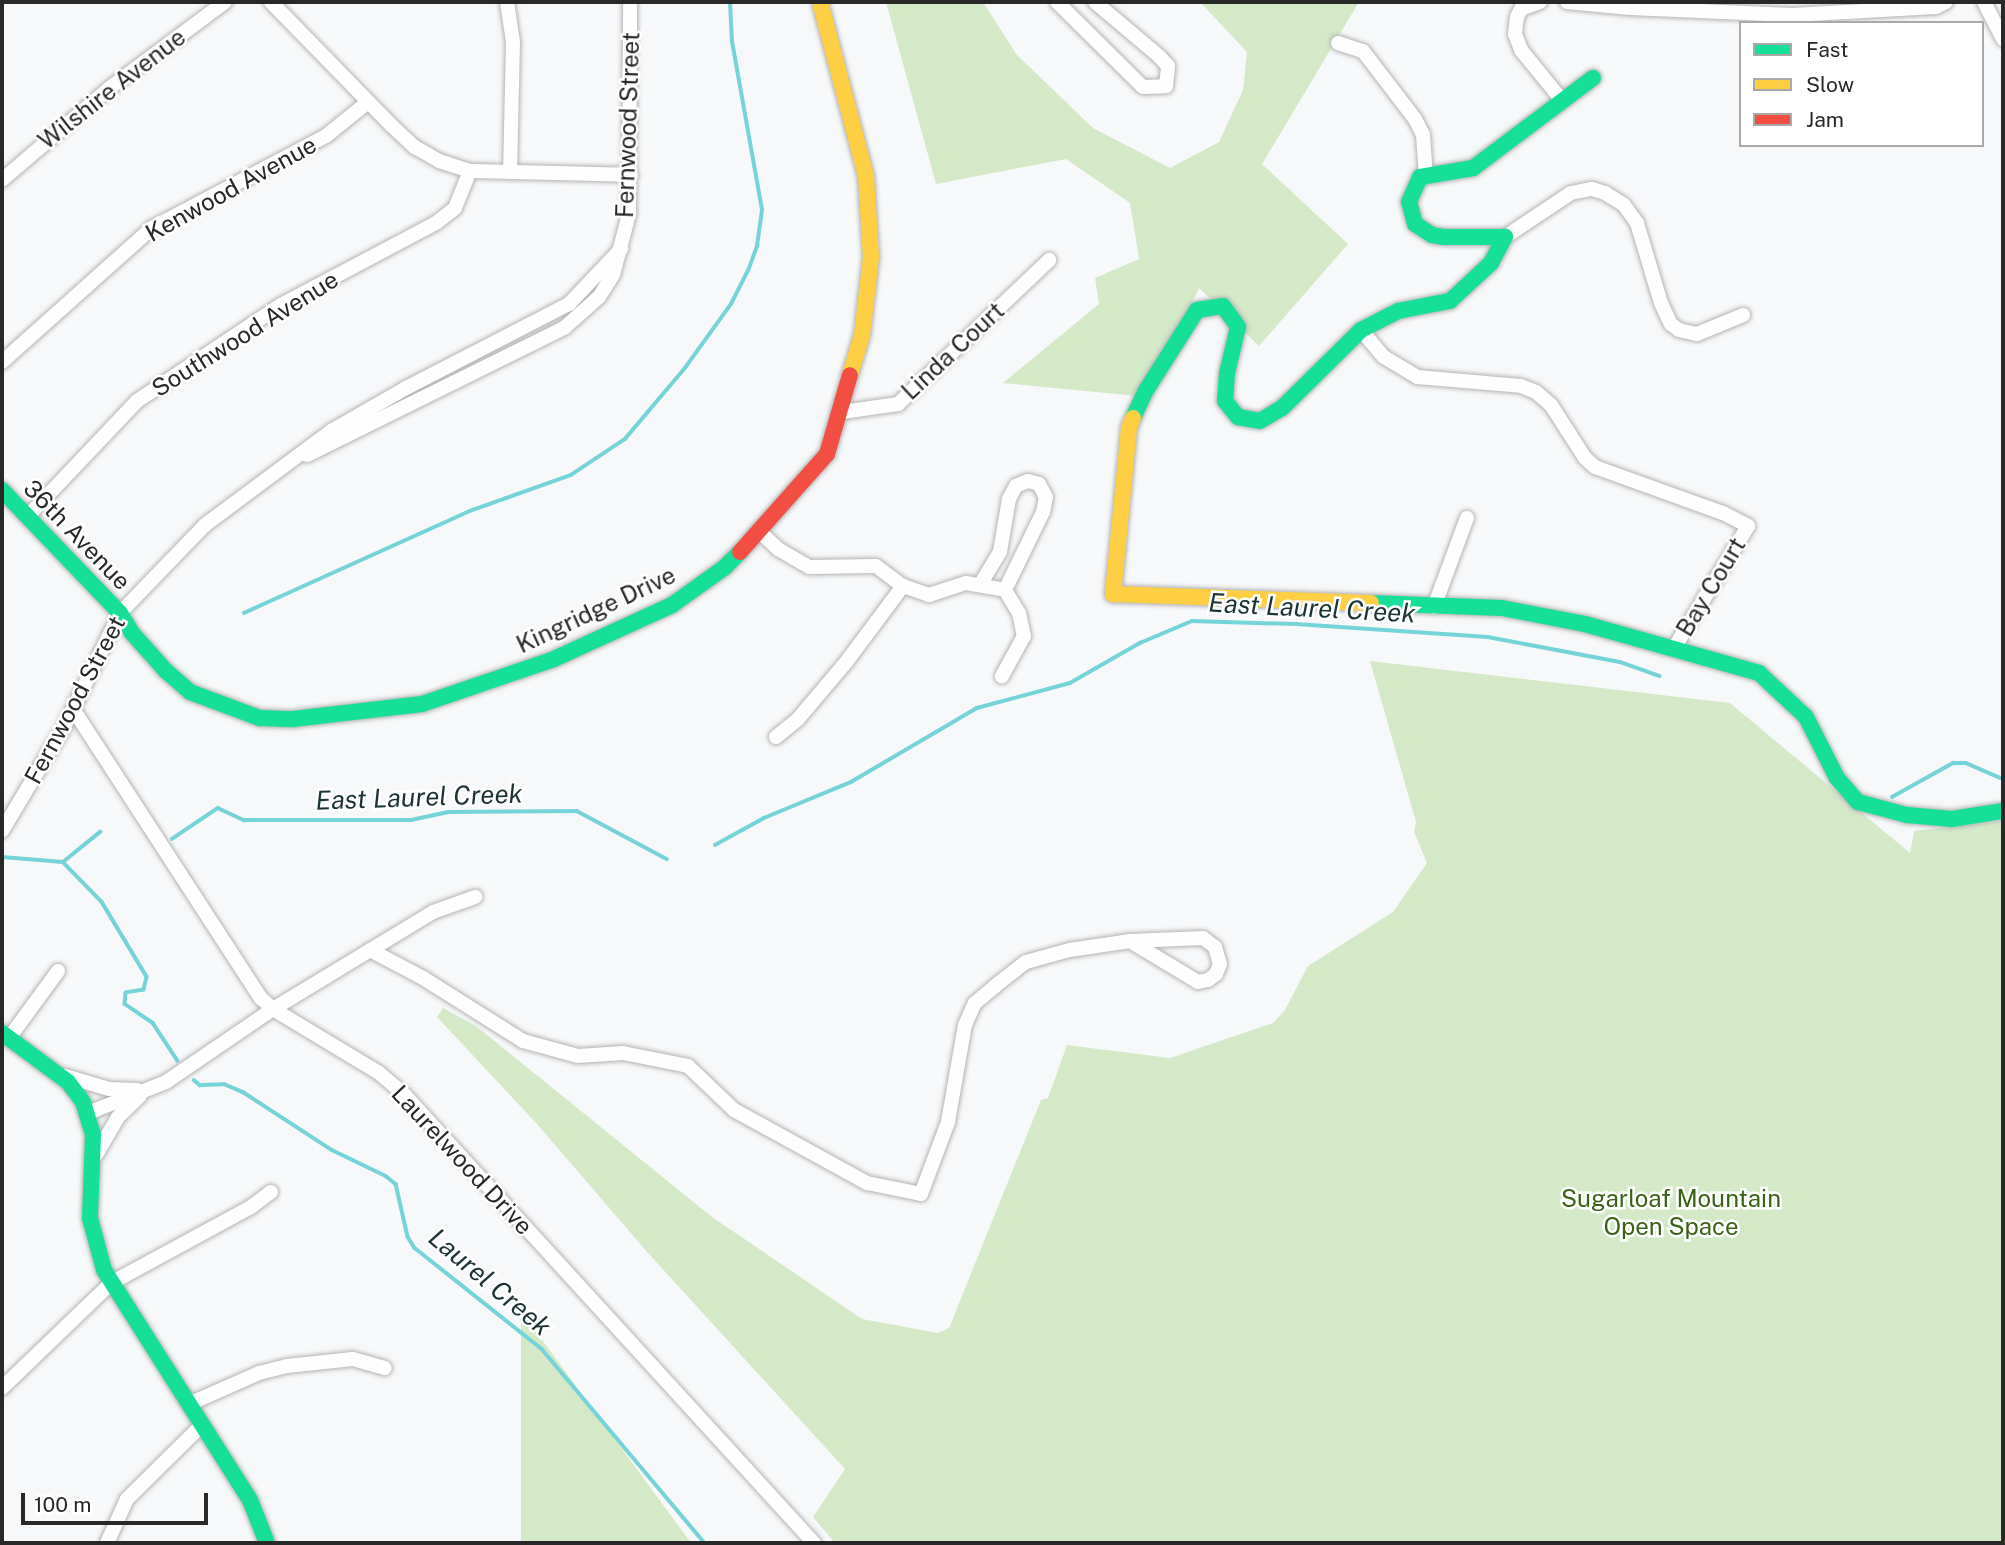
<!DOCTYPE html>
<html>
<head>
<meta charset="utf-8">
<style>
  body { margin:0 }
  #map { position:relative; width:2005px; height:1545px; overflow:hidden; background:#f7f8f9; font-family:"Public Sans",sans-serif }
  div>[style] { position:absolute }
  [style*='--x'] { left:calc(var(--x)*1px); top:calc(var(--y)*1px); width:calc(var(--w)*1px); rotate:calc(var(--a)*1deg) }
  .green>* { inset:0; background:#d4eac7 }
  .stream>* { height:3.5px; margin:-1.75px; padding:0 1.75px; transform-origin:1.75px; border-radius:1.75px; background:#74d4da }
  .roads { filter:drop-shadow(0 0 2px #b4b4b5) drop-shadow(0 0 2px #b4b4b5) }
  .street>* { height:14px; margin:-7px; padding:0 7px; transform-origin:7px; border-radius:7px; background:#fefefe }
  .fast>* { height:16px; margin:-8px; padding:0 8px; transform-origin:8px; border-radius:8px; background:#16e098 }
  .slow>* { height:16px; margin:-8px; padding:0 8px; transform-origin:8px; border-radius:8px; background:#ffcf43 }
  .jam>* { height:16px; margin:-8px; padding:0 8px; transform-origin:8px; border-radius:8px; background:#f24e42 }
  span { translate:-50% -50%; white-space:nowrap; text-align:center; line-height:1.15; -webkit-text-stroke:5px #fff; paint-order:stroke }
  .street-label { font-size:24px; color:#282829 }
  .park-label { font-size:24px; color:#3a6214 }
  .water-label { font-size:26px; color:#1c3334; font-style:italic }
  .frame { position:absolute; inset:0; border:4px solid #282829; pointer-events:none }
  .legend { position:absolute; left:1739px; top:21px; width:245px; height:126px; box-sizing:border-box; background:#fff; border:2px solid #a9a9a9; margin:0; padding:9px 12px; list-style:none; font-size:21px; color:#282829 }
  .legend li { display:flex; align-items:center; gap:14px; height:35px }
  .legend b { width:35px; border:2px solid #a9a9a9 }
  .scale { position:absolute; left:21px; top:1493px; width:187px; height:32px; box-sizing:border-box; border:4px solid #282829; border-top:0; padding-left:9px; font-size:21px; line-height:24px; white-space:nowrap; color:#282829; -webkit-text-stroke:5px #fff; paint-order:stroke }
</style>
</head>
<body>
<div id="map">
  <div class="green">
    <i style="clip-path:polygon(886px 2px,983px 2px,1017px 55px,1093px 128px,1170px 168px,1219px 142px,1243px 90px,1247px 52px,1200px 2px,1359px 2px,1262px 164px,1348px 244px,1259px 346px,1199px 288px,1147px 397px,1003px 383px,1099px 304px,1095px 278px,1139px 259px,1130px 203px,1066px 159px,936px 184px)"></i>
    <i style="clip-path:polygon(1370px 661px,1730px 703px,1910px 853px,1914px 831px,2003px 821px,2003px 1543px,835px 1543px,813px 1517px,845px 1469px,648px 1253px,537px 1124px,437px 1017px,443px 1008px,476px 1026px,712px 1217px,862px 1319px,938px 1333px,949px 1328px,1041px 1100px,1048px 1098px,1067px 1045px,1170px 1058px,1273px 1023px,1285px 1010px,1308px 966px,1393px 912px,1427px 863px,1414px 832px,1416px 822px)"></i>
    <i style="clip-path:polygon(521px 1311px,691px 1543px,521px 1543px)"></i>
  </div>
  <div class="stream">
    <i style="--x:244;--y:613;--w:248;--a:-24.3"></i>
    <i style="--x:470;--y:511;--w:107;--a:-19.6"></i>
    <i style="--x:571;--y:475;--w:65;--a:-33.7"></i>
    <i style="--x:625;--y:439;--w:93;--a:-49.8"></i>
    <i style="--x:685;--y:368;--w:79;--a:-54.3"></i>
    <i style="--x:731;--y:304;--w:37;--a:-63"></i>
    <i style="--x:748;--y:271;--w:27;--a:-70"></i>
    <i style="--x:757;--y:246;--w:36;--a:-82"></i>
    <i style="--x:762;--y:210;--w:171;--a:-100.1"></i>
    <i style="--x:732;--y:42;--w:40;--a:-92.9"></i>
    <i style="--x:1892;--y:797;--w:70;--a:-29.1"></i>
    <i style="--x:1953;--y:763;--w:13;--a:0"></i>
    <i style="--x:1966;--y:763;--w:40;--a:23.4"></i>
    <i style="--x:172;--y:839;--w:55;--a:-34"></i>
    <i style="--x:218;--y:808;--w:29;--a:25"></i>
    <i style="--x:244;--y:820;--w:167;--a:0"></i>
    <i style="--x:411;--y:820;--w:38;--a:-12"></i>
    <i style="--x:448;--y:812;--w:129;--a:-0.4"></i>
    <i style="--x:577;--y:811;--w:102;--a:28.1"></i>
    <i style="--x:715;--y:845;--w:56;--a:-28.9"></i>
    <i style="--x:764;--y:818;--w:94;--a:-22.5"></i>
    <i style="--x:851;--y:782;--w:146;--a:-30.4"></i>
    <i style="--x:977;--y:708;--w:96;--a:-15"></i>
    <i style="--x:1070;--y:683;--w:81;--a:-29.7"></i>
    <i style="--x:1140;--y:643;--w:56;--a:-22.9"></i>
    <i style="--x:1192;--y:621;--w:104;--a:1.7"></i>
    <i style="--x:1296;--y:624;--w:192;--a:3.9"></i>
    <i style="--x:1488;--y:637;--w:134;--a:10.7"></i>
    <i style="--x:1620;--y:662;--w:42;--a:19.3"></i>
    <i style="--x:2;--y:857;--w:61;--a:4.7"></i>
    <i style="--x:63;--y:862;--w:56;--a:45.7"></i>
    <i style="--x:102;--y:902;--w:87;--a:59"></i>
    <i style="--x:147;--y:977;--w:13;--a:103"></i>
    <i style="--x:144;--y:990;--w:18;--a:171"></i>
    <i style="--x:126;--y:993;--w:11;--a:95"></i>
    <i style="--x:125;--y:1004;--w:34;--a:34"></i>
    <i style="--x:153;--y:1023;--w:45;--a:56.7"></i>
    <i style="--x:63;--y:862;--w:48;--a:-39"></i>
    <i style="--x:194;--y:1080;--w:8;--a:40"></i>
    <i style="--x:200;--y:1085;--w:24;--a:-2"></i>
    <i style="--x:224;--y:1084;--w:21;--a:23"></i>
    <i style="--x:243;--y:1092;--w:106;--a:33.1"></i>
    <i style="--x:332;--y:1150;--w:60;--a:25.7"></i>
    <i style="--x:386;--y:1176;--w:13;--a:39"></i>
    <i style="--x:396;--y:1184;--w:54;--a:77.2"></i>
    <i style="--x:408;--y:1237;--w:13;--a:58"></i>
    <i style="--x:415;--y:1248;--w:162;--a:38.5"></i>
    <i style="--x:542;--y:1349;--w:253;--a:50"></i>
  </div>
  <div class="roads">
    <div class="street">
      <i style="--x:271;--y:2;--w:172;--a:45.7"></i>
      <i style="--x:391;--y:125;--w:33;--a:43"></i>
      <i style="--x:415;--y:147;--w:28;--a:30"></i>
      <i style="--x:439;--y:161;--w:33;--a:18"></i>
      <i style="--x:470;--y:171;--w:161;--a:1.4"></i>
      <i style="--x:507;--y:2;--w:40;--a:81.5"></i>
      <i style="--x:513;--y:42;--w:130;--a:91.3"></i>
      <i style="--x:1057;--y:2;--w:121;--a:44.7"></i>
      <i style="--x:1143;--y:87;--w:23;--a:-2"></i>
      <i style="--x:1166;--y:86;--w:20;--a:-84"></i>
      <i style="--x:1168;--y:66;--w:12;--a:-132"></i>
      <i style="--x:1160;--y:57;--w:85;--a:-139.8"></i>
      <i style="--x:1540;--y:2;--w:20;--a:160"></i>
      <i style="--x:1521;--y:9;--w:9;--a:117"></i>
      <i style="--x:1517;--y:17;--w:17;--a:97"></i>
      <i style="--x:1515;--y:34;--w:17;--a:69"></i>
      <i style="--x:1521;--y:50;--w:63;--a:50.8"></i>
      <i style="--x:1567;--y:2;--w:63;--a:5.4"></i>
      <i style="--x:1630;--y:8;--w:162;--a:2.5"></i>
      <i style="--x:1792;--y:15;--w:144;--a:-3.2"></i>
      <i style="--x:1936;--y:7;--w:11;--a:-27"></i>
      <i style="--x:1984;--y:2;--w:42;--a:62.8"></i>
      <i style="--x:1338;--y:43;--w:26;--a:18"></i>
      <i style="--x:1363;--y:51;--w:86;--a:52.6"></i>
      <i style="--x:1415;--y:119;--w:18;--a:63"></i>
      <i style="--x:1423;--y:135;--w:39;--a:86"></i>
      <i style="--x:2;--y:180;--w:143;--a:-40.5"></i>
      <i style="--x:111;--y:87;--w:142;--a:-36.7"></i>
      <i style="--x:1505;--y:237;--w:79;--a:-33.7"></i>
      <i style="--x:1571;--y:193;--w:21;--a:-11"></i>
      <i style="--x:1592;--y:189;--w:14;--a:17"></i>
      <i style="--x:1605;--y:193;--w:22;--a:32"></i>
      <i style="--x:1624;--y:205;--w:22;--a:54"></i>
      <i style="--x:1637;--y:223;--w:84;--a:73.3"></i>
      <i style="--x:1661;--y:303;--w:23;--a:65"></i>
      <i style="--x:1671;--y:324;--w:10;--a:37"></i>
      <i style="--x:1679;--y:330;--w:18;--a:13"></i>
      <i style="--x:1697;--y:334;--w:50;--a:-22.4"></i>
      <i style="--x:1361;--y:330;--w:35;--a:50"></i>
      <i style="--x:1384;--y:357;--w:39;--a:31"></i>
      <i style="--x:1417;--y:377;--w:104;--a:4.9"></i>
      <i style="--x:1521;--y:386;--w:16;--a:22"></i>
      <i style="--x:1536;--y:392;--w:20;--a:41"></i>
      <i style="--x:1551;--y:405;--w:63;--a:57.3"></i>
      <i style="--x:1585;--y:458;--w:13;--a:42"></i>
      <i style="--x:1595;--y:467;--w:136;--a:19.8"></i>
      <i style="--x:1723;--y:513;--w:28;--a:27"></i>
      <i style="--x:1748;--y:526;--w:143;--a:121.2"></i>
      <i style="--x:2;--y:362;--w:201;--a:-41.8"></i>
      <i style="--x:152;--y:228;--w:197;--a:-27.9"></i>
      <i style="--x:326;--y:136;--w:54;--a:-39"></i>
      <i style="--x:842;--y:412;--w:57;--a:-8.1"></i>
      <i style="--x:898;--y:404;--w:209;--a:-43.6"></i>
      <i style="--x:307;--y:455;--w:287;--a:-26.3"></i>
      <i style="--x:564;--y:328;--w:47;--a:-41.5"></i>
      <i style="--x:599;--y:297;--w:26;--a:-58"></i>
      <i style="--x:613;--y:275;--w:63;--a:-75.3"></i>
      <i style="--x:629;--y:214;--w:212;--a:-89.7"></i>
      <i style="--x:28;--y:516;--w:158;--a:-46.5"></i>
      <i style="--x:137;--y:401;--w:173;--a:-33.7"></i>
      <i style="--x:281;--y:305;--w:175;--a:-27.9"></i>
      <i style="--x:436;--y:223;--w:24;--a:-38"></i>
      <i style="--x:455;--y:208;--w:40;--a:-68"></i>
      <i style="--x:760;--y:532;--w:25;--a:43"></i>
      <i style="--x:778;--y:549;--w:36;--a:30"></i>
      <i style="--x:809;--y:567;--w:67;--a:-0.9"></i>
      <i style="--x:876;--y:566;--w:34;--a:37"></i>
      <i style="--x:903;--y:586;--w:28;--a:19"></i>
      <i style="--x:929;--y:595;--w:39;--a:-18"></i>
      <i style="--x:966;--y:583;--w:40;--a:10"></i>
      <i style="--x:1005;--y:590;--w:27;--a:59"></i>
      <i style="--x:1019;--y:613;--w:24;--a:78"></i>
      <i style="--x:1024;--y:636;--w:46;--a:118.8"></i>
      <i style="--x:980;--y:585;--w:39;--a:-59"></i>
      <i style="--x:1000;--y:552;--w:54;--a:-80.4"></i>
      <i style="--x:1009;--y:499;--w:15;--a:-62"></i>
      <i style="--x:1016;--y:486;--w:13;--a:-23"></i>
      <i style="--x:1028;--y:481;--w:11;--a:15"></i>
      <i style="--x:1039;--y:484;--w:15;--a:62"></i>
      <i style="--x:1046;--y:497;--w:15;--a:101"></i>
      <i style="--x:1043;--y:512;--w:87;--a:116"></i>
      <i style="--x:1434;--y:607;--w:95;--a:-69.7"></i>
      <i style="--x:73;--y:709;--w:345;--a:57"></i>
      <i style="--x:261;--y:998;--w:16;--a:43"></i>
      <i style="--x:273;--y:1009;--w:124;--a:31.1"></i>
      <i style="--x:379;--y:1073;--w:30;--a:40"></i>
      <i style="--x:402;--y:1092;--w:611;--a:47.59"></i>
      <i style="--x:776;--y:737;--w:28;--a:-39"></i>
      <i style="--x:798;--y:719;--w:76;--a:-49.8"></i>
      <i style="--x:847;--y:661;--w:94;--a:-53.3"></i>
      <i style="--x:2;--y:831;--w:121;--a:-59.2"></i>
      <i style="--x:64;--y:727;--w:127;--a:-63.8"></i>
      <i style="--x:120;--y:613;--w:122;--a:-46"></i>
      <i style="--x:205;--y:525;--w:157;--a:-36.7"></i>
      <i style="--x:331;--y:431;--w:86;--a:-29.8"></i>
      <i style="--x:406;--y:388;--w:183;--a:-27.3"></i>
      <i style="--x:569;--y:304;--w:76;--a:-46.6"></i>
      <i style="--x:370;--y:950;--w:60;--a:27.8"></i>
      <i style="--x:423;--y:978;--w:118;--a:32.2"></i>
      <i style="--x:523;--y:1041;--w:57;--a:15.3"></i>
      <i style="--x:578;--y:1056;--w:45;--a:-3.8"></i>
      <i style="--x:623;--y:1053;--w:66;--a:11.3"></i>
      <i style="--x:688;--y:1066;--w:64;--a:43.7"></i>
      <i style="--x:734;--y:1110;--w:152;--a:28.8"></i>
      <i style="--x:867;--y:1183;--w:55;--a:11.5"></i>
      <i style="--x:921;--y:1194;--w:77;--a:-69.4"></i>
      <i style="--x:948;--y:1122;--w:98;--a:-80.1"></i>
      <i style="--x:965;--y:1025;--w:24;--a:-66"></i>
      <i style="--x:975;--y:1003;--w:26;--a:-40"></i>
      <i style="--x:995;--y:986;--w:39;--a:-38"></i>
      <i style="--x:1026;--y:962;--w:46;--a:-15.3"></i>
      <i style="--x:1070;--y:950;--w:61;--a:-8.5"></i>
      <i style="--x:1130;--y:941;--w:73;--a:-2.4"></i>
      <i style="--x:1203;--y:938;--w:15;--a:37"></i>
      <i style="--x:1215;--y:947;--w:18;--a:74"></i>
      <i style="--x:1220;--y:964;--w:11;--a:112"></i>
      <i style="--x:1216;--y:974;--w:10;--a:143"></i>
      <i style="--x:1208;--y:980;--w:10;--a:169"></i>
      <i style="--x:1198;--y:982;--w:79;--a:-148.9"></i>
      <i style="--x:9;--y:1038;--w:83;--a:-53.8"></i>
      <i style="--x:65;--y:1076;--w:46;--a:16.5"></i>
      <i style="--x:109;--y:1089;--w:28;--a:2"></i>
      <i style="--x:88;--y:1113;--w:84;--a:-21.7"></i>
      <i style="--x:166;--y:1082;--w:130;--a:-34.3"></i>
      <i style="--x:273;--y:1009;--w:187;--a:-31.2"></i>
      <i style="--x:433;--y:912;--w:45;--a:-19.7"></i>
      <i style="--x:96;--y:1155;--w:44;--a:-59.9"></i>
      <i style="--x:118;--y:1117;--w:30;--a:-44"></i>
      <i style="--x:2;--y:1388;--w:151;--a:-43.9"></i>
      <i style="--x:111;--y:1283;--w:159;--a:-28.5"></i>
      <i style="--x:251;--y:1207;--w:25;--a:-37"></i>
      <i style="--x:189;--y:1404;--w:77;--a:-23.9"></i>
      <i style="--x:259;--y:1373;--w:29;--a:-14"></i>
      <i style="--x:287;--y:1366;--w:66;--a:-6.1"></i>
      <i style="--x:353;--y:1359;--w:33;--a:16"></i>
      <i style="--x:107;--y:1543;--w:48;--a:-65.6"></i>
      <i style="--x:127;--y:1499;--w:105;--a:-44.6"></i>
    </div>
    <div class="fast">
      <i style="--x:1133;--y:418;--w:29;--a:-65"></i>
      <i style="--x:1145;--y:392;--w:97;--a:-57.6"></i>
      <i style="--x:1197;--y:310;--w:26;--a:-9"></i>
      <i style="--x:1223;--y:306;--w:26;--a:54"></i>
      <i style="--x:1238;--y:327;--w:47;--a:103.4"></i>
      <i style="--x:1227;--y:373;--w:28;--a:94"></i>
      <i style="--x:1225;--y:401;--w:21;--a:51"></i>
      <i style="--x:1238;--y:417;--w:22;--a:10"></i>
      <i style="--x:1260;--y:421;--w:26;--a:-31"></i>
      <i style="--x:1282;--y:408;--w:111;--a:-44.6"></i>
      <i style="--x:1361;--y:330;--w:42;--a:-27.2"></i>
      <i style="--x:1398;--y:311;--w:53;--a:-10.9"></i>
      <i style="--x:1450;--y:301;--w:56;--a:-42.8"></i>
      <i style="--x:1491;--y:263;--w:30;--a:-62"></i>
      <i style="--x:1505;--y:237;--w:61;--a:180"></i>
      <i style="--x:1444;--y:237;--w:12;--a:-171"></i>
      <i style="--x:1432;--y:235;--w:20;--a:-147"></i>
      <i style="--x:1415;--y:224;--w:23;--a:-105"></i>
      <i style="--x:1409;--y:202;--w:27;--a:-66"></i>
      <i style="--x:1420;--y:177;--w:54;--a:-9.6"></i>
      <i style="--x:1473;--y:168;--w:150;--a:-36.9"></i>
      <i style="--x:2;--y:490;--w:170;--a:46.2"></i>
      <i style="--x:120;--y:613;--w:23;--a:59"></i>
      <i style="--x:132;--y:633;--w:51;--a:48.2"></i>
      <i style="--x:166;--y:671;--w:32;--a:41"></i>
      <i style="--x:190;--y:692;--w:75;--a:20.4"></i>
      <i style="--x:260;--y:718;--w:33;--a:2"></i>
      <i style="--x:293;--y:719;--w:130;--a:-6.6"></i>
      <i style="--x:422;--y:704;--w:139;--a:-18.8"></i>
      <i style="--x:554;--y:659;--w:130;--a:-24.6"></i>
      <i style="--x:672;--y:605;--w:65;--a:-35.6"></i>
      <i style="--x:725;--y:567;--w:21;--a:-45"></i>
      <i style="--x:1371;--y:603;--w:131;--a:2.2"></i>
      <i style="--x:1502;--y:608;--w:85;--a:10.9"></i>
      <i style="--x:1585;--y:624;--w:181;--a:15.7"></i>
      <i style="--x:1759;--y:673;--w:64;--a:43.1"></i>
      <i style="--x:1806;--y:717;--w:68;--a:63.1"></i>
      <i style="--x:1837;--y:778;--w:32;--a:49"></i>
      <i style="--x:1858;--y:802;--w:51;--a:14.9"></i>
      <i style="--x:1907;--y:815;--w:45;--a:5.1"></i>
      <i style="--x:1952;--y:819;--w:52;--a:-8.9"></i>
      <i style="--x:2;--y:1033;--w:82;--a:36.6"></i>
      <i style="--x:68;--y:1082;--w:25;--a:53"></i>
      <i style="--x:83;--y:1102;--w:34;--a:73"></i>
      <i style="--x:93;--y:1135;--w:83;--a:92.1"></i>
      <i style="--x:90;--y:1218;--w:54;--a:74.9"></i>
      <i style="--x:104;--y:1270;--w:272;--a:57.6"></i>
      <i style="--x:250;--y:1500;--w:46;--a:68.4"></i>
    </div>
    <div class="slow">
      <i style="--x:820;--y:2;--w:180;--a:75.2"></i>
      <i style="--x:866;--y:176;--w:81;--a:86.5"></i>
      <i style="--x:871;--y:257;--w:79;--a:96.6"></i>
      <i style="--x:862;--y:335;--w:42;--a:106.7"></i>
      <i style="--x:1133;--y:418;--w:11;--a:112"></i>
      <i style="--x:1129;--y:428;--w:167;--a:95.5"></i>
      <i style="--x:1113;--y:594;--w:258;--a:2"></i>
    </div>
    <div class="jam">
      <i style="--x:740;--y:552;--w:131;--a:-48.4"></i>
      <i style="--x:827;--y:454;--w:82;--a:-73.8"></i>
    </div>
  </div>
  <div class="street-label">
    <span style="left:112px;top:89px;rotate:-38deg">Wilshire Avenue</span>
    <span style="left:628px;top:125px;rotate:-88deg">Fernwood Street</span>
    <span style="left:231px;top:189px;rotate:-29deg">Kenwood Avenue</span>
    <span style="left:245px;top:334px;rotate:-32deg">Southwood Avenue</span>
    <span style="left:953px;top:351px;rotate:-43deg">Linda Court</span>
    <span style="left:77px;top:535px;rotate:46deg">36th Avenue</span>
    <span style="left:1711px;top:587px;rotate:-59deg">Bay Court</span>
    <span style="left:596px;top:610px;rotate:-25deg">Kingridge Drive</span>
    <span style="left:75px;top:700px;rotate:-62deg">Fernwood Street</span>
    <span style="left:462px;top:1160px;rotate:47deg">Laurelwood Drive</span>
  </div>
  <div class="park-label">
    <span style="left:1671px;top:1213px">Sugarloaf Mountain<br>Open Space</span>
  </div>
  <div class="water-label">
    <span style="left:1312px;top:608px;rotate:3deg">East Laurel Creek</span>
    <span style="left:419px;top:797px;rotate:-2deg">East Laurel Creek</span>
    <span style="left:490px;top:1282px;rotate:40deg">Laurel Creek</span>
  </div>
  <div class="frame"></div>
  <ul class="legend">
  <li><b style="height:9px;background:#16e098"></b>Fast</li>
  <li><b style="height:9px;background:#ffcf43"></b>Slow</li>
  <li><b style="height:9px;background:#f24e42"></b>Jam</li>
  </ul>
  <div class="scale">100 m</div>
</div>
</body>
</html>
